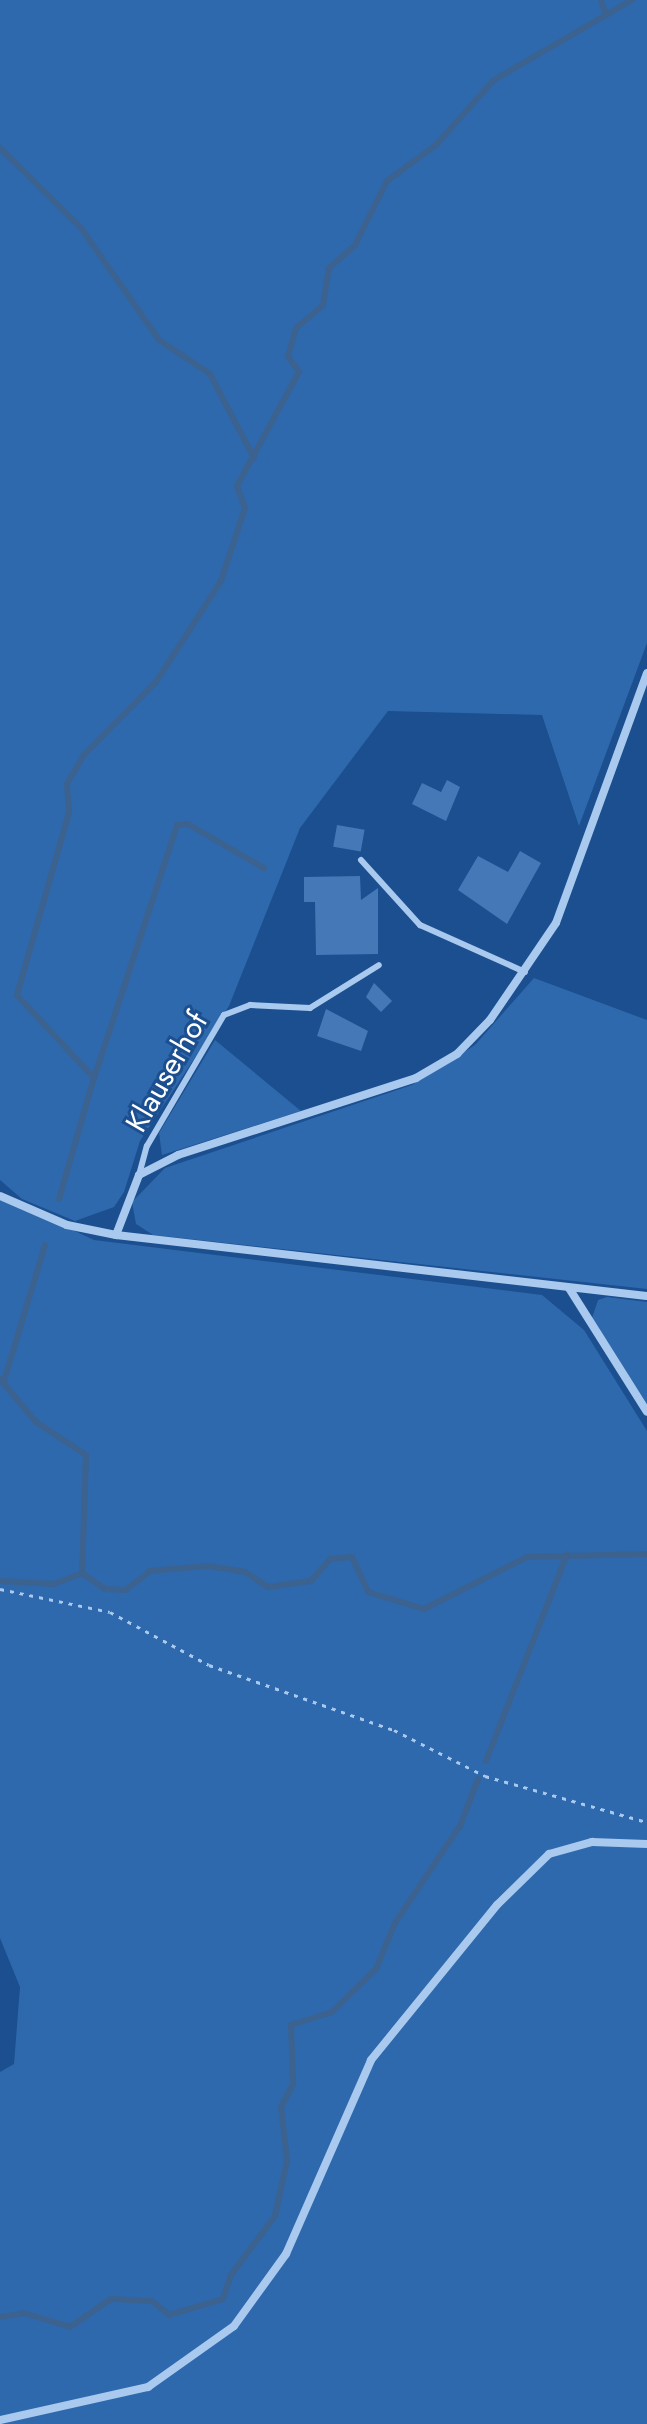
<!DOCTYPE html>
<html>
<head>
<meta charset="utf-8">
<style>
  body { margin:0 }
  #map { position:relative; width:647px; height:2424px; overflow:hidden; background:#1b4f8f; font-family:Jost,sans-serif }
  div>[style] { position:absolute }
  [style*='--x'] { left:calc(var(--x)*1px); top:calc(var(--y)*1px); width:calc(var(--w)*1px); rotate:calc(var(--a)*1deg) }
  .green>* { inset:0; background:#2e69ad }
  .stream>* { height:6px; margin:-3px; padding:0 3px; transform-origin:3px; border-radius:3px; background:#3c6290 }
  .building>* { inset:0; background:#4478b7; transform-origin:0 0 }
  .path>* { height:3px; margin-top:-1.5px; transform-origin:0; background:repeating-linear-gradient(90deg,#a9c9ee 0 4px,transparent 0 10px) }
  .lane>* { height:6px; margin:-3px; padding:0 3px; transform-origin:3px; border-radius:3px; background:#a9c9ee }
  .street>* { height:8px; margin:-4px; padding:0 4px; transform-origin:4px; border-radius:4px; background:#a9c9ee }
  span { translate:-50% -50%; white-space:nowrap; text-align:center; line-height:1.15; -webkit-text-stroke:6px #1b4f8f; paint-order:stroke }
  .street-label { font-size:30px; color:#fff }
</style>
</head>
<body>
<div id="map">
  <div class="green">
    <i style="clip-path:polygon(0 0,647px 0,647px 643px,579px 826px,542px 715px,388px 711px,300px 828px,229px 1006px,140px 1141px,124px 1192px,114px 1207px,75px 1221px,22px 1199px,0 1180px)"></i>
    <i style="clip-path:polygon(534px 978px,647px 1020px,647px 1289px,153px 1235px,136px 1224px,132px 1202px,165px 1168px,412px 1085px,475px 1045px)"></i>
    <i style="clip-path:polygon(215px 1040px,301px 1111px,162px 1155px,159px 1133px)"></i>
    <i style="clip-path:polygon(0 1196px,94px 1240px,542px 1295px,584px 1330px,647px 1431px,647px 2424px,0 2424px,0 2072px,14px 2064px,20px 1987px,0 1938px)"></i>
    <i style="clip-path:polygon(607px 1297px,647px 1302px,647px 1404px,592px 1318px,598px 1300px)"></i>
  </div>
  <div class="stream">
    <i style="--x:601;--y:0;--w:16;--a:72"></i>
    <i style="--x:0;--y:148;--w:114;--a:44.6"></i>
    <i style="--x:81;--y:228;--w:136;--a:55.1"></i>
    <i style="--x:159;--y:340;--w:61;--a:33.7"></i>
    <i style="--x:210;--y:374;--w:95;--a:62.4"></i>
    <i style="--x:94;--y:1078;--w:266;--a:-71.8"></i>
    <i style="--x:177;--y:825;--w:11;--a:-5"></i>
    <i style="--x:188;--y:824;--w:88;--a:30.1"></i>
    <i style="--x:59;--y:1199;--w:126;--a:-73.9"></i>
    <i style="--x:94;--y:1078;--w:113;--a:-132.9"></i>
    <i style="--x:17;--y:995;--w:189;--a:-74.1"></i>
    <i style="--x:69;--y:813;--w:29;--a:-94"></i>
    <i style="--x:67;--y:784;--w:32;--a:-60"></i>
    <i style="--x:83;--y:756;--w:104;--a:-45.4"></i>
    <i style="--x:156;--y:682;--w:120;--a:-57.2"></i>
    <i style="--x:221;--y:581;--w:77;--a:-71.8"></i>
    <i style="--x:245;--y:508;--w:23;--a:-110"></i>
    <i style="--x:237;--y:486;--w:130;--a:-61.5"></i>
    <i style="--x:299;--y:372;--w:19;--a:-125"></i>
    <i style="--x:288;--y:356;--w:29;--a:-74"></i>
    <i style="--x:296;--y:328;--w:35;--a:-40"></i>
    <i style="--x:323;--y:305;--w:37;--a:-81"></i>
    <i style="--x:329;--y:268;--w:35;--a:-41"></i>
    <i style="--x:355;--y:245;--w:72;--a:-63.4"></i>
    <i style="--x:387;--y:181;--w:61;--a:-36.3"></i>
    <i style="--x:436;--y:145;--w:87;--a:-48.3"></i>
    <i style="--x:494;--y:80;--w:160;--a:-30.1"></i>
    <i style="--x:0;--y:1379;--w:56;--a:50.1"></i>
    <i style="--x:36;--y:1422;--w:60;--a:33.4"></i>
    <i style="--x:86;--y:1455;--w:118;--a:91.9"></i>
    <i style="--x:82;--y:1573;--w:28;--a:35"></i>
    <i style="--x:105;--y:1589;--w:21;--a:3"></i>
    <i style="--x:126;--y:1590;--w:31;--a:-38"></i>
    <i style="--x:150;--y:1571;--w:58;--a:-4.9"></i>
    <i style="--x:208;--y:1566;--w:37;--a:9"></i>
    <i style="--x:245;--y:1572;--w:27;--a:33"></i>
    <i style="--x:268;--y:1587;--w:43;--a:-7.9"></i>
    <i style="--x:311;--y:1581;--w:29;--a:-49"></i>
    <i style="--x:330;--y:1559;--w:22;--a:-5"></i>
    <i style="--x:352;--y:1557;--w:38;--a:65"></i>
    <i style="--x:368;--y:1592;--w:59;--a:16.9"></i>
    <i style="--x:424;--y:1609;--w:115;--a:-26.8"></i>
    <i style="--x:527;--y:1557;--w:120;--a:-1.4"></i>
    <i style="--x:4;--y:1381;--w:142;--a:-73.2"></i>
    <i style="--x:0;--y:1581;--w:54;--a:3.2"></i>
    <i style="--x:54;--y:1584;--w:30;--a:-21"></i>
    <i style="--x:486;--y:1761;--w:222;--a:-68.6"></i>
    <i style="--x:0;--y:2317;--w:24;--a:-9"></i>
    <i style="--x:24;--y:2313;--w:48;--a:16.9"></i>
    <i style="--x:70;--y:2327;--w:50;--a:-34.3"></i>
    <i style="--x:111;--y:2299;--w:41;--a:2.8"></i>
    <i style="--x:152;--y:2301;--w:22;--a:39"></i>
    <i style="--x:169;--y:2315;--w:56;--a:-16.5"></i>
    <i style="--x:223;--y:2299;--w:25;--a:-72"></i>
    <i style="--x:231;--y:2275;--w:74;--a:-53.3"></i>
    <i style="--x:275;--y:2216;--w:56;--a:-77.7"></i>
    <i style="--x:287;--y:2161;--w:54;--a:-96.3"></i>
    <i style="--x:281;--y:2107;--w:26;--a:-62"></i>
    <i style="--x:293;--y:2084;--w:59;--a:-91.9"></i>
    <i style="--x:291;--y:2025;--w:43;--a:-17.6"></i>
    <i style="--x:332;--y:2012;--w:62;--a:-44.3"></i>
    <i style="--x:376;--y:1969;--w:50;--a:-67.6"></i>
    <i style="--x:395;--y:1923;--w:117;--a:-56.2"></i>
    <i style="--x:460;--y:1826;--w:50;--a:-69"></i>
  </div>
  <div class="building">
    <i style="clip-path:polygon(447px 780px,460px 787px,446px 821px,412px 804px,422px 783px,441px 792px)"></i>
    <i style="left:337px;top:825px;width:28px;height:22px;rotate:10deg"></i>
    <i style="clip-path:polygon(520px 851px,541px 863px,507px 924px,458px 890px,478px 856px,508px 872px)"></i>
    <i style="clip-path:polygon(360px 876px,361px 900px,378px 888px,378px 954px,316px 955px,315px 902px,304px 902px,304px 877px)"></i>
    <i style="clip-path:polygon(374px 983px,392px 1001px,381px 1012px,366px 997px)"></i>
    <i style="clip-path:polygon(326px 1009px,368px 1031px,361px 1051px,317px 1036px)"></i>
  </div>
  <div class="path">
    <i style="--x:0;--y:1589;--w:112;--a:11.8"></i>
    <i style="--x:110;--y:1612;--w:112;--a:28.2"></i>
    <i style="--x:209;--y:1665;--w:196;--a:19.4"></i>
    <i style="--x:394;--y:1730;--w:102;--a:26.8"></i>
    <i style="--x:485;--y:1776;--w:168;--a:15.9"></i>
  </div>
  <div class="lane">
    <i style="--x:361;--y:860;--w:88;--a:47.8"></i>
    <i style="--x:420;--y:925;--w:115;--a:24.1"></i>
    <i style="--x:139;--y:1175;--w:30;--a:-75"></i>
    <i style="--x:147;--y:1146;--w:152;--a:-59.6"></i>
    <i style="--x:224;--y:1015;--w:28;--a:-21"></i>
    <i style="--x:250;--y:1005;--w:60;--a:2.9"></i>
    <i style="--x:310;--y:1008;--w:81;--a:-31.9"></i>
  </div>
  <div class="street">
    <i style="--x:0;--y:1196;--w:73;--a:23.4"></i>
    <i style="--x:67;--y:1225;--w:50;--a:11.5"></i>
    <i style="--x:116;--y:1235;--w:534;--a:6.55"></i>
    <i style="--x:116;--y:1235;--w:64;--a:-69"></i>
    <i style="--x:139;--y:1175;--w:44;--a:-27.1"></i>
    <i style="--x:178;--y:1155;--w:250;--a:-17.9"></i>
    <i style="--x:416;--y:1078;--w:48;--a:-30.3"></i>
    <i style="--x:457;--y:1054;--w:47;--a:-45.9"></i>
    <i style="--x:490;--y:1020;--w:117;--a:-55.8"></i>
    <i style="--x:556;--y:923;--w:266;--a:-70"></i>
    <i style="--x:569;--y:1288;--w:146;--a:57.8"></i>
    <i style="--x:0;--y:2420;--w:152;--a:-12.6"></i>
    <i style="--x:148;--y:2387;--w:105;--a:-35.3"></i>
    <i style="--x:234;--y:2326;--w:89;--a:-54.2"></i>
    <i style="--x:286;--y:2254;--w:212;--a:-66.3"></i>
    <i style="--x:371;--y:2060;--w:200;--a:-50.9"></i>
    <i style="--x:497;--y:1905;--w:73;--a:-44.4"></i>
    <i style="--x:549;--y:1854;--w:45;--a:-15.6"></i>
    <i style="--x:592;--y:1842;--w:55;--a:2.1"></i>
  </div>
  <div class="street-label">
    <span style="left:167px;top:1072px;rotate:-60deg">Klauserhof</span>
  </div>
</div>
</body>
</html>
